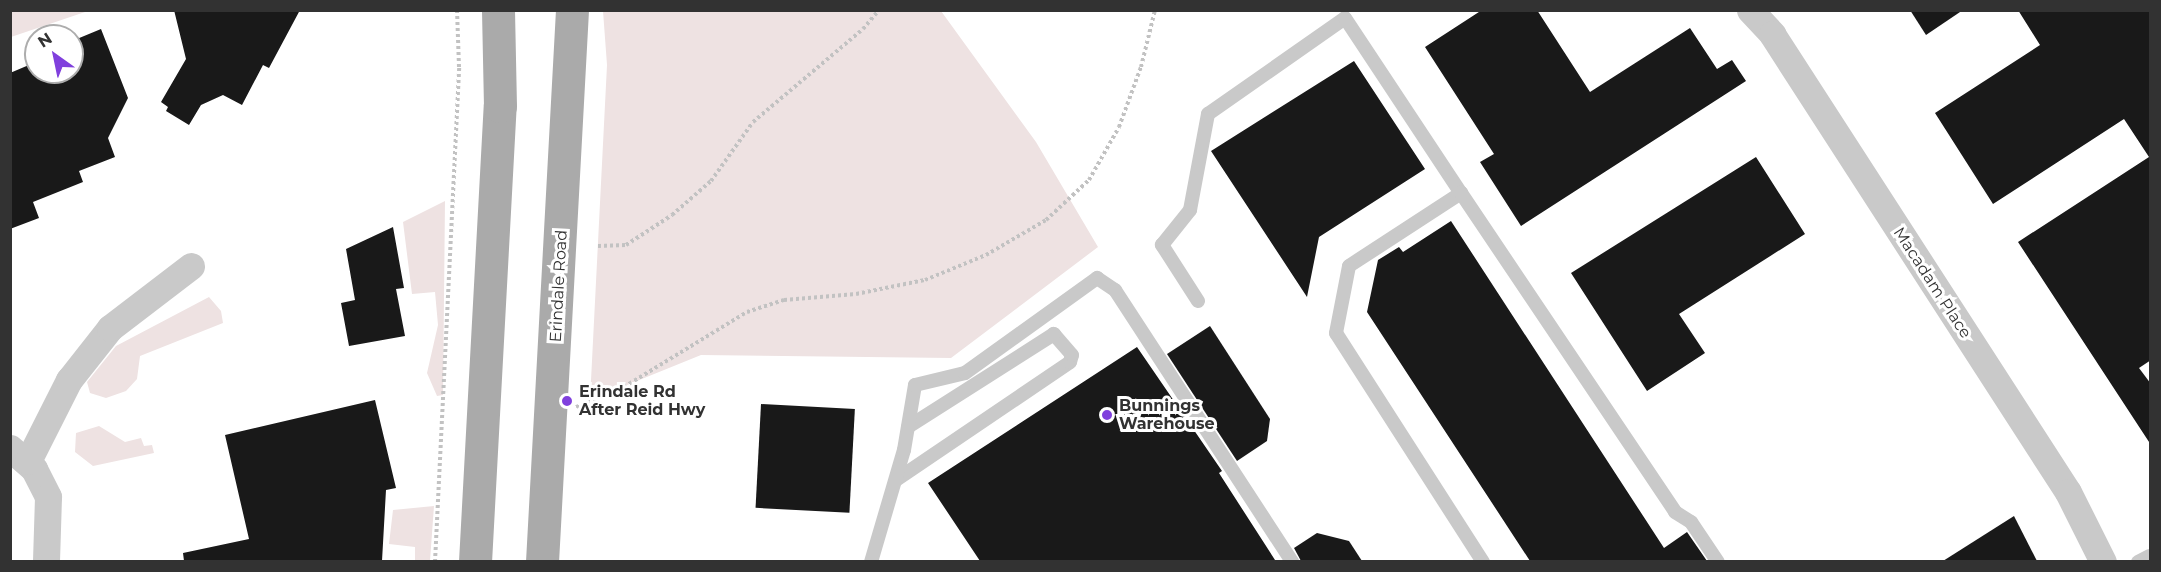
<!DOCTYPE html>
<html>
<head>
<meta charset="utf-8">
<style>
  body { margin:0 }
  #map { position:relative; width:2161px; height:572px; overflow:hidden; background:#fff; font-family:Montserrat,sans-serif }
  div>[style] { position:absolute }
  [style*='--x'] { left:calc(var(--x)*1px); top:calc(var(--y)*1px); width:calc(var(--w)*1px); rotate:calc(var(--a)*1deg) }
  .green>* { inset:0; background:#eee2e2 }
  .building>* { inset:0; background:#191919; transform-origin:0 0 }
  .path>* { height:4px; margin-top:-2px; transform-origin:0; background:repeating-linear-gradient(90deg,#c2c2c2 0 3px,transparent 0 6px) }
  .service>* { height:14px; margin:-7px; padding:0 7px; transform-origin:7px; border-radius:7px; background:#c9c9c9 }
  .minor>* { height:27px; margin:-13.5px; padding:0 13.5px; transform-origin:13.5px; border-radius:13.5px; background:#c9c9c9 }
  .primary>* { height:33px; margin:-16.5px; padding:0 16.5px; transform-origin:16.5px; border-radius:16.5px; background:#aaa }
  .dots>* { width:16px; height:16px; translate:-50% -50%; box-sizing:border-box; border:3px solid #fff; border-radius:50% }
  span { translate:-50% -50%; white-space:nowrap; text-align:center; line-height:1.15; -webkit-text-stroke:6px #fff; paint-order:stroke }
  .street-label { font-size:16px; color:#323232 }
  .poi-label { font-size:16px; color:#323232; font-weight:700 }
  .left { translate:0 -50%; text-align:left }
  .frame { position:absolute; inset:0; border:12px solid #323232; pointer-events:none }
  .north { position:absolute; left:24px; top:24px; width:60px; height:60px; box-sizing:border-box; background:#fff; border:2px solid #adadad; border-radius:50%; rotate:327deg; font-size:16px; font-weight:700; line-height:24px; text-align:center; color:#323232 }
  .north::after { content:''; display:block; margin:auto; width:21px; height:27px; background:#8040dd; clip-path:polygon(50% 0,100% 100%,50% 72%,0 100%) }
</style>
</head>
<body>
<div id="map">
  <div class="green">
    <i style="clip-path:polygon(11px 10px,88px 10px,88px 11px,11px 37px)"></i>
    <i style="clip-path:polygon(603px 11px,941px 11px,1036px 142px,1098px 247px,951px 358px,701px 355px,590px 400px,607px 65px)"></i>
    <i style="clip-path:polygon(445px 201px,443px 395px,437px 396px,427px 373px,438px 325px,435px 292px,412px 294px,403px 222px)"></i>
    <i style="clip-path:polygon(209px 297px,221px 311px,223px 323px,140px 356px,137px 379px,126px 391px,106px 398px,90px 393px,87px 382px,116px 346px)"></i>
    <i style="clip-path:polygon(99px 426px,125px 442px,141px 438px,144px 446px,152px 445px,154px 453px,93px 466px,75px 452px,76px 433px)"></i>
    <i style="clip-path:polygon(434px 506px,430px 561px,415px 561px,415px 547px,389px 544px,393px 510px)"></i>
  </div>
  <div class="building">
    <i style="clip-path:polygon(174px 10px,300px 10px,269px 68px,263px 65px,242px 105px,223px 95px,201px 105px,189px 125px,166px 111px,168px 107px,161px 102px,186px 59px)"></i>
    <i style="clip-path:polygon(1482px 10px,1537px 10px,1590px 92px,1690px 28px,1717px 69px,1732px 60px,1746px 81px,1521px 226px,1480px 162px,1494px 154px,1425px 47px)"></i>
    <i style="clip-path:polygon(1910px 10px,1963px 10px,1926px 35px)"></i>
    <i style="clip-path:polygon(2018px 10px,2151px 10px,2151px 360px,2139px 368px,2151px 384px,2151px 445px,2018px 242px,2149px 157px,2124px 119px,1993px 204px,1935px 113px,2040px 45px)"></i>
    <i style="clip-path:polygon(101px 29px,128px 98px,108px 138px,115px 157px,79px 171px,83px 182px,33px 202px,39px 218px,10px 229px,10px 73px,36px 62px,36px 72px,72px 72px,72px 41px)"></i>
    <i style="clip-path:polygon(1354px 61px,1425px 169px,1319px 237px,1307px 297px,1211px 151px)"></i>
    <i style="clip-path:polygon(1756px 157px,1805px 234px,1679px 314px,1705px 353px,1647px 391px,1571px 273px)"></i>
    <i style="clip-path:polygon(1451px 221px,1664px 548px,1687px 532px,1707px 561px,1530px 561px,1367px 312px,1378px 260px,1399px 247px,1403px 252px)"></i>
    <i style="clip-path:polygon(393px 227px,404px 288px,396px 289px,405px 336px,349px 346px,341px 303px,355px 300px,346px 249px)"></i>
    <i style="clip-path:polygon(1210px 326px,1270px 419px,1267px 441px,1237px 461px,1167px 354px)"></i>
    <i style="clip-path:polygon(1137px 347px,1222px 471px,1219px 473px,1275px 560px,1281px 561px,980px 561px,928px 483px)"></i>
    <i style="clip-path:polygon(375px 400px,396px 488px,386px 490px,382px 561px,184px 561px,183px 553px,249px 539px,225px 435px)"></i>
    <i style="left:761px;top:404px;width:94px;height:104px;rotate:3deg"></i>
    <i style="clip-path:polygon(2014px 516px,2037px 561px,1943px 561px)"></i>
    <i style="clip-path:polygon(1317px 533px,1349px 541px,1362px 561px,1301px 561px,1294px 548px)"></i>
  </div>
  <div class="path">
    <i style="--x:598;--y:246;--w:28;--a:-2"></i>
    <i style="--x:626;--y:245;--w:55;--a:-33.1"></i>
    <i style="--x:672;--y:215;--w:52;--a:-41.1"></i>
    <i style="--x:711;--y:181;--w:72;--a:-54.6"></i>
    <i style="--x:753;--y:122;--w:144;--a:-40.2"></i>
    <i style="--x:863;--y:29;--w:25;--a:-50"></i>
    <i style="--x:576;--y:407;--w:46;--a:-21.6"></i>
    <i style="--x:619;--y:390;--w:150;--a:-31.4"></i>
    <i style="--x:747;--y:312;--w:39;--a:-18"></i>
    <i style="--x:784;--y:300;--w:72;--a:-4.8"></i>
    <i style="--x:856;--y:294;--w:70;--a:-11.5"></i>
    <i style="--x:925;--y:280;--w:66;--a:-22.3"></i>
    <i style="--x:986;--y:255;--w:69;--a:-30.3"></i>
    <i style="--x:1046;--y:220;--w:59;--a:-42.9"></i>
    <i style="--x:1089;--y:180;--w:61;--a:-60.5"></i>
    <i style="--x:1119;--y:127;--w:64;--a:-69.9"></i>
    <i style="--x:1141;--y:67;--w:59;--a:-76.2"></i>
    <i style="--x:435;--y:562;--w:496;--a:-87.2"></i>
    <i style="--x:459;--y:67;--w:57;--a:-92"></i>
  </div>
  <div class="service">
    <i style="--x:1198;--y:301;--w:67;--a:-122.7"></i>
    <i style="--x:1162;--y:245;--w:45;--a:-51.3"></i>
    <i style="--x:1190;--y:210;--w:98;--a:-79.4"></i>
    <i style="--x:1208;--y:114;--w:167;--a:-35"></i>
    <i style="--x:1345;--y:18;--w:210;--a:56.5"></i>
    <i style="--x:896;--y:480;--w:210;--a:-34.1"></i>
    <i style="--x:1070;--y:362;--w:7;--a:-74"></i>
    <i style="--x:1072;--y:355;--w:28;--a:-131"></i>
    <i style="--x:1054;--y:334;--w:173;--a:147.5"></i>
    <i style="--x:871;--y:562;--w:117;--a:-73.6"></i>
    <i style="--x:904;--y:450;--w:66;--a:-80.4"></i>
    <i style="--x:915;--y:385;--w:51;--a:-13.5"></i>
    <i style="--x:965;--y:373;--w:163;--a:-35.7"></i>
    <i style="--x:1097;--y:278;--w:22;--a:34"></i>
    <i style="--x:1115;--y:290;--w:325;--a:56.9"></i>
    <i style="--x:1483;--y:562;--w:272;--a:-122.7"></i>
    <i style="--x:1336;--y:333;--w:68;--a:-79"></i>
    <i style="--x:1349;--y:266;--w:134;--a:-33.1"></i>
    <i style="--x:1461;--y:193;--w:384;--a:56.1"></i>
    <i style="--x:1675;--y:512;--w:19;--a:32"></i>
    <i style="--x:1691;--y:522;--w:48;--a:56"></i>
    <i style="--x:2138;--y:562;--w:13;--a:-27"></i>
  </div>
  <div class="minor">
    <i style="--x:1750;--y:10;--w:33;--a:47"></i>
    <i style="--x:1772;--y:34;--w:545;--a:57.13"></i>
    <i style="--x:2068;--y:492;--w:78;--a:63.4"></i>
    <i style="--x:10;--y:448;--w:32;--a:41"></i>
    <i style="--x:34;--y:469;--w:31;--a:63"></i>
    <i style="--x:48;--y:497;--w:65;--a:91.8"></i>
    <i style="--x:28;--y:461;--w:91;--a:-63.2"></i>
    <i style="--x:69;--y:380;--w:66;--a:-51.7"></i>
    <i style="--x:110;--y:328;--w:102;--a:-37.4"></i>
  </div>
  <div class="primary">
    <i style="--x:475;--y:562;--w:457;--a:-86.9"></i>
    <i style="--x:500;--y:106;--w:96;--a:-91.2"></i>
    <i style="--x:542;--y:562;--w:553;--a:-86.89"></i>
  </div>
  <div class="dots">
    <i style="left:567px;top:401px;background:#8040dd"></i>
    <i style="left:1107px;top:415px;background:#8040dd"></i>
  </div>
  <div class="street-label">
    <span style="left:1932px;top:283px;rotate:57deg">Macadam Place</span>
    <span style="left:559px;top:286px;rotate:-87deg">Erindale Road</span>
  </div>
  <div class="poi-label">
    <span class="left" style="left:579px;top:401px">Erindale Rd<br>After Reid Hwy</span>
    <span class="left" style="left:1119px;top:415px">Bunnings<br>Warehouse</span>
  </div>
  <div class="frame"></div>
  <div class="north">N</div>
</div>
</body>
</html>
